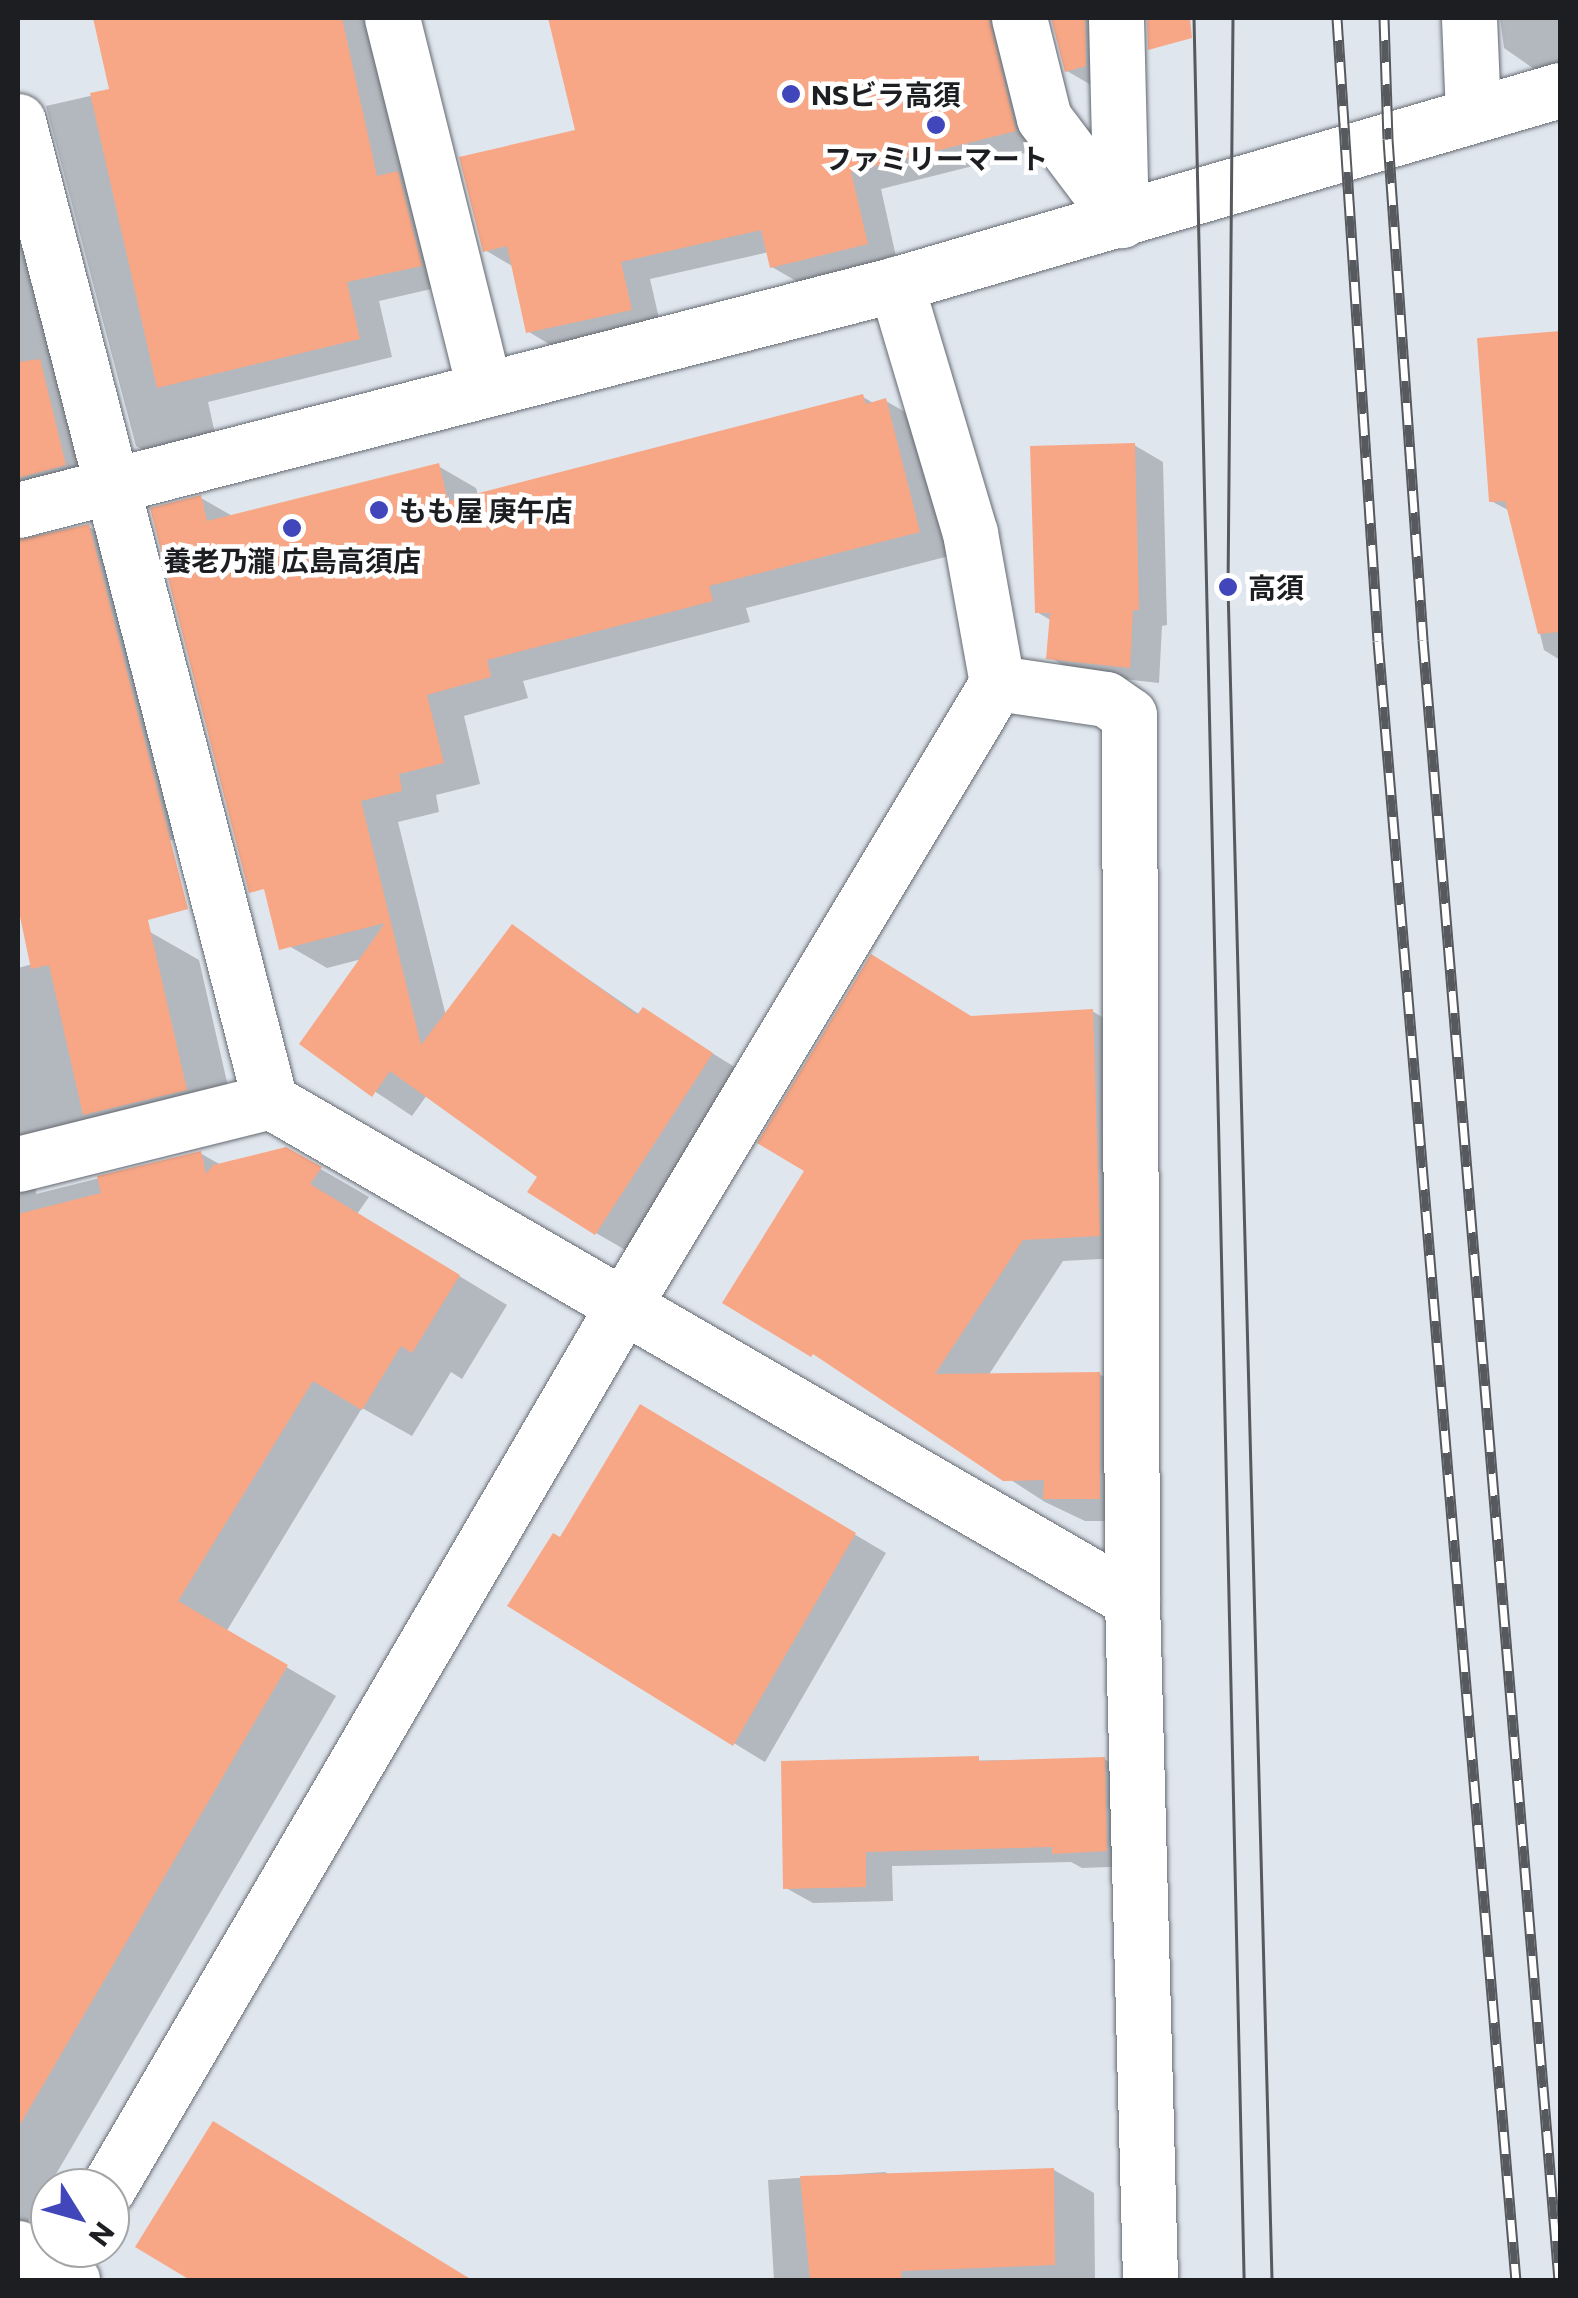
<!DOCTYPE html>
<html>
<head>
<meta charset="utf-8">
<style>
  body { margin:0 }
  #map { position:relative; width:1578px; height:2298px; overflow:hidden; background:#e0e6ee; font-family:Commissioner,"Noto Sans JP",sans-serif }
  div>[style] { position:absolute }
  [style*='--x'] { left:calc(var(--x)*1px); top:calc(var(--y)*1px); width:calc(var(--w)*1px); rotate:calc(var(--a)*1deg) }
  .shadow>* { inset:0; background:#0003 }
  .building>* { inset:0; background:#f7a786 }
  .roads { filter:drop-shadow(0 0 2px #656a71) drop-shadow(0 0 2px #656a71) }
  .minor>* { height:55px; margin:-27.5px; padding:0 27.5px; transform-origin:27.5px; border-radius:27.5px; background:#fff }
  .tram>* { height:2.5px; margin:-1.25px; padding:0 1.25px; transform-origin:1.25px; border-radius:1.25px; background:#56595e }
  .rail>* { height:11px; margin-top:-5.5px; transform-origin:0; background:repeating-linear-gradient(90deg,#fff 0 22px,#56595e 0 44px); box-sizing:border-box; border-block:2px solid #56595e }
  .dots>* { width:28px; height:28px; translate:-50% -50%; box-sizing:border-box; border:5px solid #fff; border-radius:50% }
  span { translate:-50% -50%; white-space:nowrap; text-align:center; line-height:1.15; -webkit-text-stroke:9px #fff; paint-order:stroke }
  .poi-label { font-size:28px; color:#1c1e21; font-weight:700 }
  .left { translate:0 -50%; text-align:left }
  .frame { position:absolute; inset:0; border:20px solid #1c1e21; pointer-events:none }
  .north { position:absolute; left:30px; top:2168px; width:100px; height:100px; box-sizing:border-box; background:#fff; border:2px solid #a4a5a6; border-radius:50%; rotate:127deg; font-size:28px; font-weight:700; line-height:40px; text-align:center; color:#1c1e21 }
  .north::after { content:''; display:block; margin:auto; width:35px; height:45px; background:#4146ba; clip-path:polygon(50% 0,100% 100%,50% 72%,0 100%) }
</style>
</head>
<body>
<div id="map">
  <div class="shadow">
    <i style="clip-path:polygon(95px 18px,375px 18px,453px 284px,379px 301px,392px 357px,208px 402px,219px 452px,169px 465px,136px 446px,46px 106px,112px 91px)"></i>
    <i style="clip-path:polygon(551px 18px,875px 18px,877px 26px,913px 18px,1026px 18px,1045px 148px,881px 189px,897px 261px,803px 285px,772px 267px,769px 252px,650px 279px,661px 327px,559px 350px,529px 332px,514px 267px,485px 250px,578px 132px)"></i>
    <i style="clip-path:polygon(1054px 18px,1115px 18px,1098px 89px,1067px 71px)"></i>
    <i style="clip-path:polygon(1500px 18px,1560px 18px,1560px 87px,1504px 48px)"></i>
    <i style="clip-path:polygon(18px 120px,106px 482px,20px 522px,20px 541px,89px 527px,122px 546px,196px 834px,41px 872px,18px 858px)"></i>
    <i style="clip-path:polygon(1560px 334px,1560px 660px,1544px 650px,1510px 511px,1491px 501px,1479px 340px)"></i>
    <i style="clip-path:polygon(863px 397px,875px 404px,886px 401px,924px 423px,957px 554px,746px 608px,750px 622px,523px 681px,528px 698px,464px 716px,480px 784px,436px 795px,439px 812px,398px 822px,446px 1016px,513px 927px,640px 1015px,643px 1010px,749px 1076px,634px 1255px,596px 1233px,540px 1176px,427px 1095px,412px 1116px,302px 1043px,362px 959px,327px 968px,289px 946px,201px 498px,234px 517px,438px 466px,476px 488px,478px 495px)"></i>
    <i style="clip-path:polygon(1134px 445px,1163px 462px,1167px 625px,1162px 626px,1159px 683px,1078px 674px,1049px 657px,1052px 621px,1037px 612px)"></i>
    <i style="clip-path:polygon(150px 932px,199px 960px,235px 1117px,36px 1185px,36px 1194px,200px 1153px,221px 1165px,286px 1149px,369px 1197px,357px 1214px,507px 1305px,462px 1379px,451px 1372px,412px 1436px,362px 1408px,226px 1632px,336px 1696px,18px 2239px,18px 968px)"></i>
    <i style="clip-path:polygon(1092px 1011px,1131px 1034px,1138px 1257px,1063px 1261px,988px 1376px,1099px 1374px,1139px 1397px,1139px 1521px,1085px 1521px,1045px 1502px,847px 1374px,973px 1018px)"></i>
    <i style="clip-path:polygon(641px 1408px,886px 1553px,765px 1762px,510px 1606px,561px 1540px)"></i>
    <i style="clip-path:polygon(1104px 1759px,1132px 1775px,1134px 1866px,1082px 1868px,1071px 1862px,892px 1866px,893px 1901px,813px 1903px,786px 1888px,784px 1763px)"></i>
    <i style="clip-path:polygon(254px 2148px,470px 2280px,194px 2280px,139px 2246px)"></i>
    <i style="clip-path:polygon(1054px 2170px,1094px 2193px,1095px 2280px,774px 2280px,768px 2180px,885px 2172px,893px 2177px)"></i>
  </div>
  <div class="building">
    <i style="clip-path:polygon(93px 18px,342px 18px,377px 176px,398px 171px,422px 266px,347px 282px,360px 339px,157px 388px,90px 93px,109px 89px)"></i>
    <i style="clip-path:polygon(548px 18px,989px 18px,1016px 131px,851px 172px,868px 244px,770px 268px,761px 230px,621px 262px,632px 310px,526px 333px,507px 246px,483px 252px,459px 157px,575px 130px)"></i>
    <i style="clip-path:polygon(1051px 18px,1085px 18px,1086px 66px,1065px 72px)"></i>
    <i style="clip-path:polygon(1147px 18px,1190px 18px,1192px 38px,1148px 50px)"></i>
    <i style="clip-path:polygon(1560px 331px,1560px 632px,1538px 634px,1505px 501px,1489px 502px,1477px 338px)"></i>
    <i style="clip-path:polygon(40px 359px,66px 465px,18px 478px,18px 362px)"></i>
    <i style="clip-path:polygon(863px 394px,866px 404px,886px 398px,920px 532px,709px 586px,713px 601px,487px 660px,491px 677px,427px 695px,444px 763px,399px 774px,402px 791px,361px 801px,421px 1045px,512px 924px,637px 1015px,643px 1007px,713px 1053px,595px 1235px,527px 1192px,537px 1177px,390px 1071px,372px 1097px,299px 1044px,385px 923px,279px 950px,264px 889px,249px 893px,150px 508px,201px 495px,207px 521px,439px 463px,448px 501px)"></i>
    <i style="clip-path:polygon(1135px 443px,1139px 610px,1133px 610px,1130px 668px,1046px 659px,1050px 613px,1035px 613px,1030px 446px)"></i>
    <i style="clip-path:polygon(89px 524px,188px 909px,148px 920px,187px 1090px,83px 1115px,49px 965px,31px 969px,18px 907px,18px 540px)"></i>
    <i style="clip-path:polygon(871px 954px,971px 1016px,1093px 1009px,1100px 1236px,1023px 1240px,935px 1374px,1100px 1372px,1100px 1499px,1043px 1499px,1044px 1480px,1003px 1481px,813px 1354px,811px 1357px,722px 1303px,804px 1171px,757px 1143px)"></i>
    <i style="clip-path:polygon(286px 1147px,322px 1167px,310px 1184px,460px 1275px,412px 1353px,401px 1346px,362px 1410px,313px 1381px,178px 1601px,288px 1665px,18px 2128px,18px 1214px,101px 1193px,97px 1176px,201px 1151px,206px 1174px,213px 1165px)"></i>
    <i style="clip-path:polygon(640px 1404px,856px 1533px,733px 1746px,507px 1606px,553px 1533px,560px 1537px)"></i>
    <i style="clip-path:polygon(979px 1756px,979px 1761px,1105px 1757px,1107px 1851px,1052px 1854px,1052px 1847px,866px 1852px,866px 1887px,783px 1889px,781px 1761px)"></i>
    <i style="clip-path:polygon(213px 2121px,472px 2280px,190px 2280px,135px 2247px)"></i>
    <i style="clip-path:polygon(1054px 2168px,1055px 2265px,901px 2271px,902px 2280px,810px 2280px,800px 2176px)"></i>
  </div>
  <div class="roads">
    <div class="minor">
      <i style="--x:392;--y:18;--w:383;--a:76"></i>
      <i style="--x:1019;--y:18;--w:103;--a:76"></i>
      <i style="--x:1044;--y:118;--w:128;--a:53"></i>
      <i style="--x:1116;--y:18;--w:202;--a:88.6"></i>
      <i style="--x:1469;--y:18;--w:94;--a:87.6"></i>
      <i style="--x:18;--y:121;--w:1012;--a:75.58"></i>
      <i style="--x:270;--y:1101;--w:996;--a:30.07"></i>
      <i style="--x:18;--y:510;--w:907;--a:-14.43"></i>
      <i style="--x:896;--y:284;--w:692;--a:-16.29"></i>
      <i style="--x:997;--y:683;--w:110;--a:8.4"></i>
      <i style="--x:1106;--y:699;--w:28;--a:35"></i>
      <i style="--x:1129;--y:715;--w:885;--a:89.81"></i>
      <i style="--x:1132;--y:1600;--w:680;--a:88.48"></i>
      <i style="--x:18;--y:1164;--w:260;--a:-14"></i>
      <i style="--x:108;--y:2188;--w:1025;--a:-59.71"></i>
      <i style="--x:625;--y:1303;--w:723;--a:-59.04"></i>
      <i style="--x:997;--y:683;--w:152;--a:-100.2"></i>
      <i style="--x:970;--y:533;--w:260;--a:-106.6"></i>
      <i style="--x:18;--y:2248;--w:63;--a:30.7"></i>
    </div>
  </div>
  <div class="tram">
    <i style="--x:1194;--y:18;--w:2263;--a:88.73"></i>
    <i style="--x:1233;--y:18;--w:569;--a:90.5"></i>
    <i style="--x:1228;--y:587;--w:1694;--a:88.51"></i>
  </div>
  <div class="rail">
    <i style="--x:1337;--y:18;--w:624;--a:86.23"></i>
    <i style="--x:1378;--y:641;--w:1645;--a:85.19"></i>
    <i style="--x:1384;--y:18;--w:121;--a:88.1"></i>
    <i style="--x:1388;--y:139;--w:502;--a:86"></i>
    <i style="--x:1423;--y:640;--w:1646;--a:85.26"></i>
  </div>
  <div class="dots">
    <i style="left:791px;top:94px;background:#4146ba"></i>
    <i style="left:936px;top:125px;background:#4146ba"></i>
    <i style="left:379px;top:510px;background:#4146ba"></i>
    <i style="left:292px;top:528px;background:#4146ba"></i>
    <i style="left:1228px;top:587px;background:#4146ba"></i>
  </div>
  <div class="poi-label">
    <span class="left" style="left:811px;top:94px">NSビラ高須</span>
    <span style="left:936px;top:158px">ファミリーマート</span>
    <span class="left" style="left:399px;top:510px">もも屋 庚午店</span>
    <span style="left:292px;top:560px">養老乃瀧 広島高須店</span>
    <span class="left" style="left:1248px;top:587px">高須</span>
  </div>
  <div class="frame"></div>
  <div class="north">N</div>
</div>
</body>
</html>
